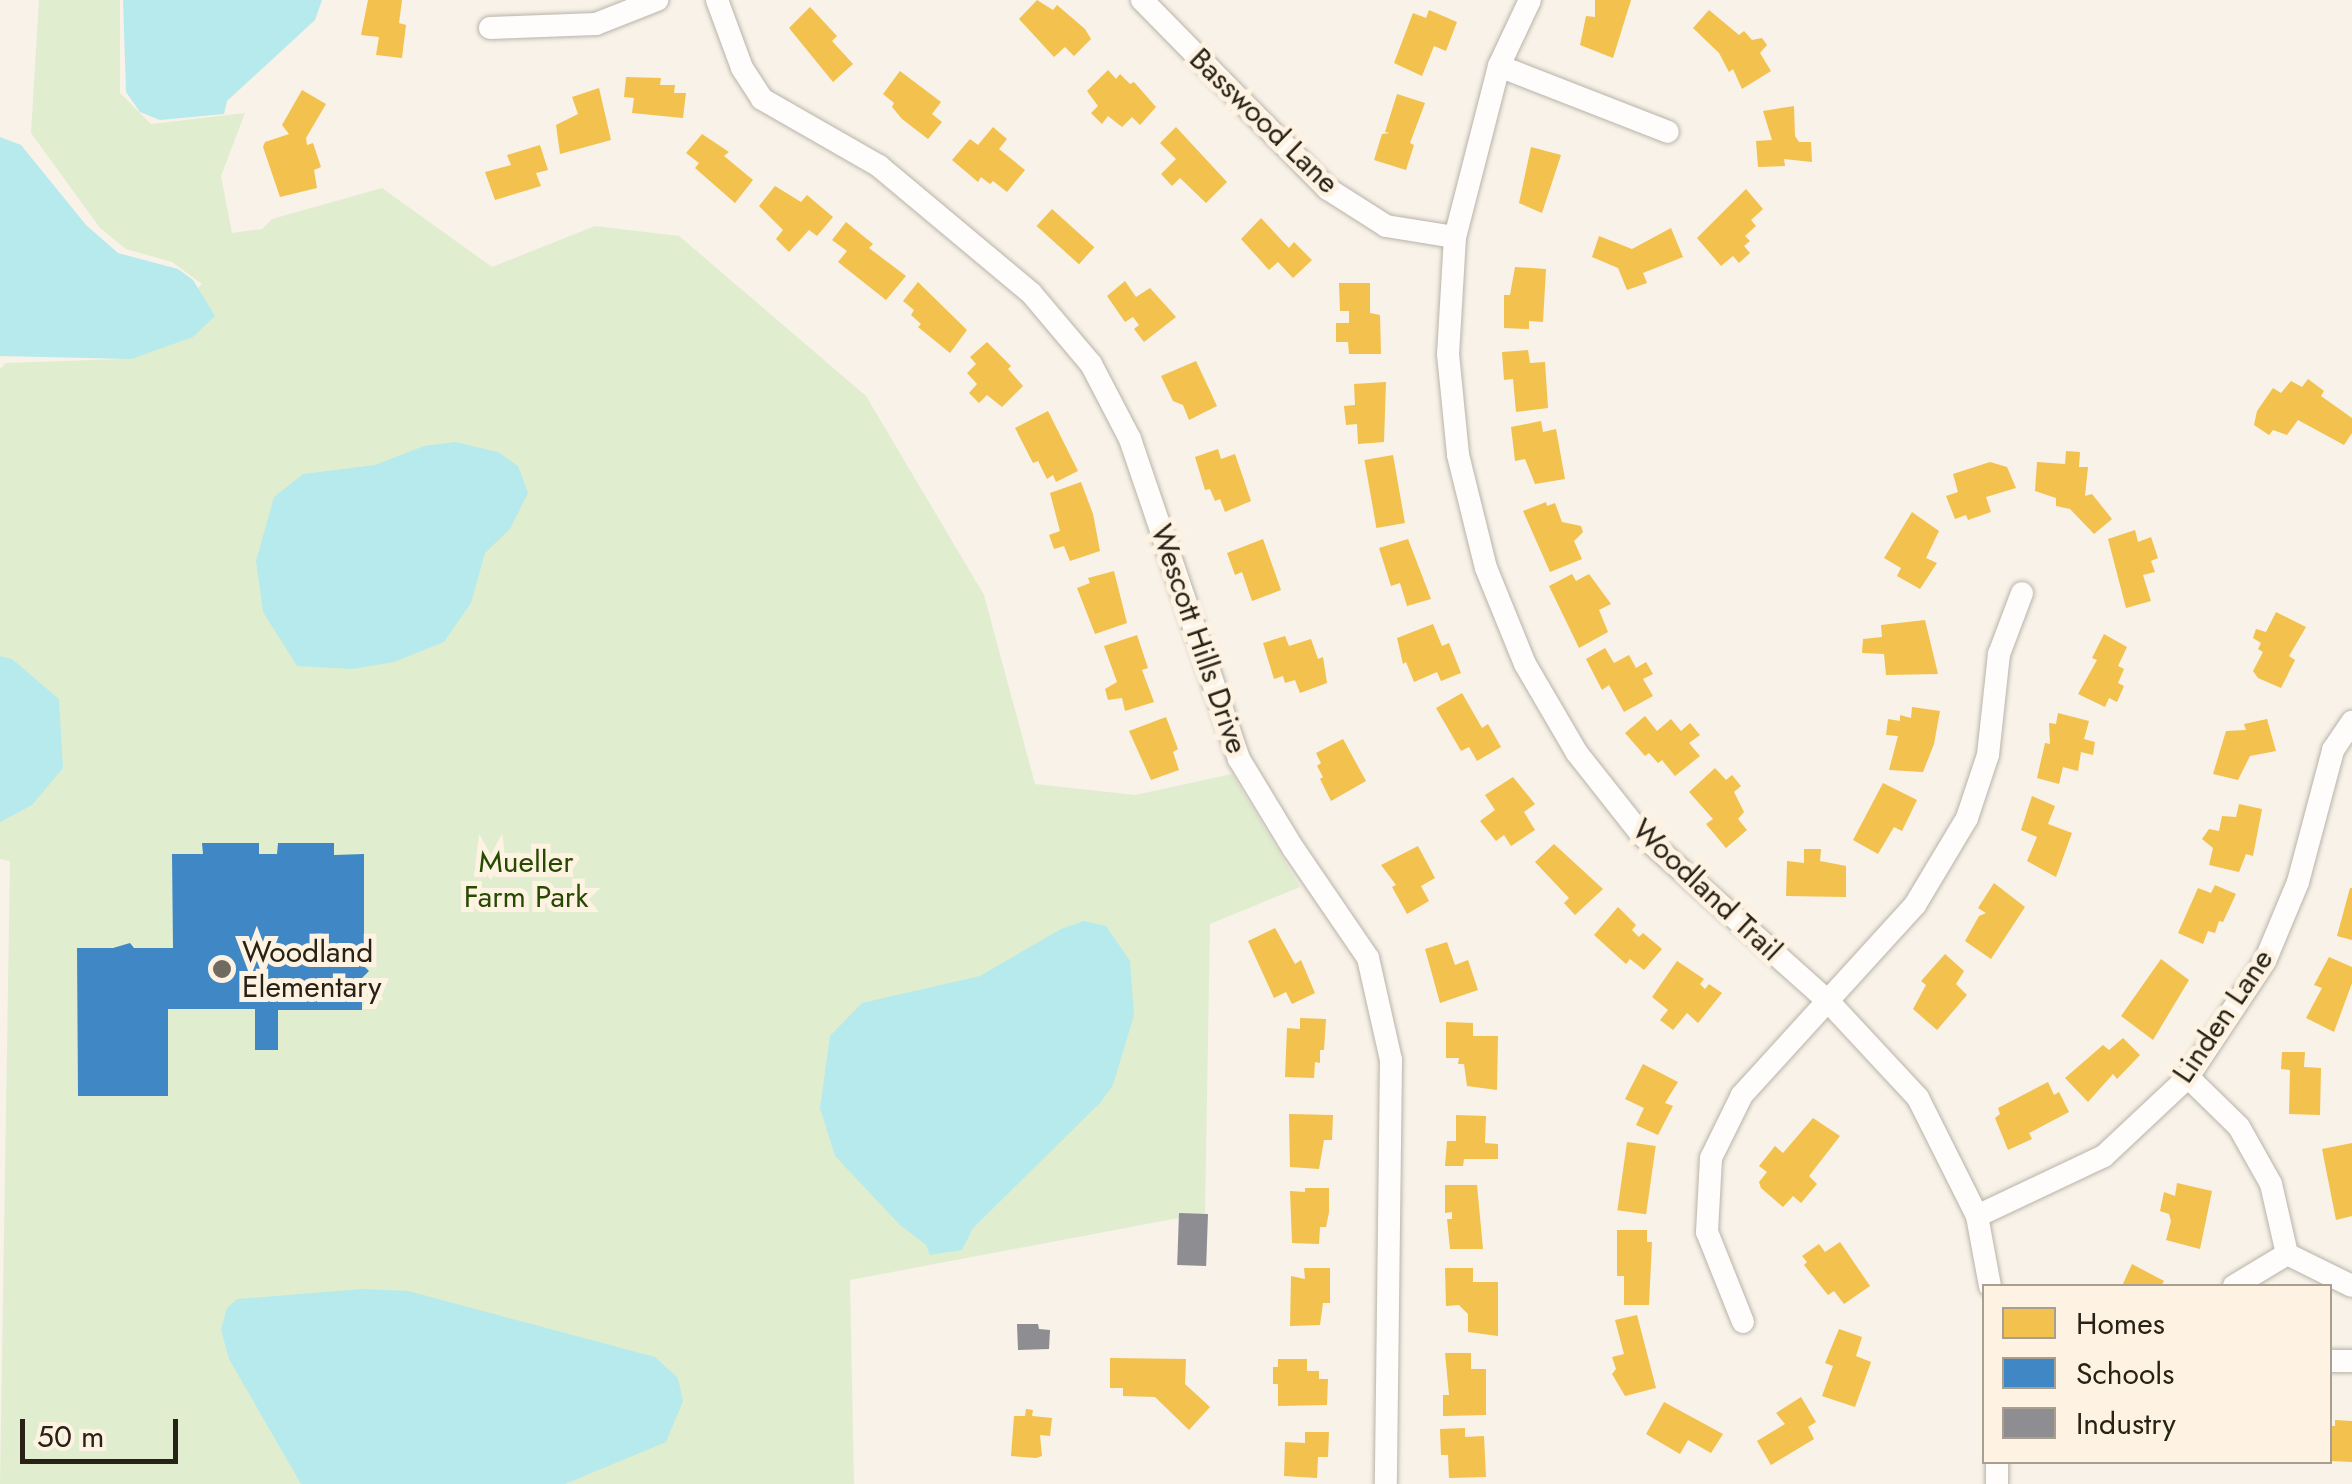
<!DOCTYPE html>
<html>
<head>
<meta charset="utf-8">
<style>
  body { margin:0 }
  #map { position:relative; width:2352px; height:1484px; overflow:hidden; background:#f8f2e8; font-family:Jost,sans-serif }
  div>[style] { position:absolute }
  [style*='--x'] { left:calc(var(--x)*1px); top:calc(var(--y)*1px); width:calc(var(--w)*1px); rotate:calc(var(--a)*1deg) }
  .green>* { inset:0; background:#e0eecf }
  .water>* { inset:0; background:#b6eaec }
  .homes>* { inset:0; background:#f2c14e; transform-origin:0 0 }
  .schools>* { inset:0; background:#3f88c5 }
  .industry>* { inset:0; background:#8d8d92; transform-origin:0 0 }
  .roads { filter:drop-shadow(0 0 2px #b9b3a9) drop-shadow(0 0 2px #b9b3a9) }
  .minor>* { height:22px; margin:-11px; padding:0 11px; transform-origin:11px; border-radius:11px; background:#fefdfc }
  .dots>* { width:28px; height:28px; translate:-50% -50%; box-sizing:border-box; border:5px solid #fef3e2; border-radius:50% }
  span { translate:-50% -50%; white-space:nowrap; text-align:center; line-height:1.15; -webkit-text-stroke:10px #fef3e2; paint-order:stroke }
  .street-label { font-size:30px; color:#272116 }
  .park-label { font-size:30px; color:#264a00 }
  .poi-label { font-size:30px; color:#272116 }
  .left { translate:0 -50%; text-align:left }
  .legend { position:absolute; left:1982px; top:1284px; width:350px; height:180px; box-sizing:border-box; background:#fef3e2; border:2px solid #a89f90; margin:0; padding:12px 18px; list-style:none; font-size:30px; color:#272116 }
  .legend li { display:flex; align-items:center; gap:20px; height:50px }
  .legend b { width:50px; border:2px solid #a89f90 }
  .scale { position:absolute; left:20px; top:1419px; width:158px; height:45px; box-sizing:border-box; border:5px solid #272116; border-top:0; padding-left:12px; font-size:30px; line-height:35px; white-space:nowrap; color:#272116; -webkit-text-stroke:8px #fef3e2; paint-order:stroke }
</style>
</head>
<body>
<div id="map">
  <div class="green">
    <i style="clip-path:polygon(39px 0,120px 0,120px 93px,151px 124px,245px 113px,221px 176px,232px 233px,262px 229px,272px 219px,382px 188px,492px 267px,595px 226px,679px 236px,866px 396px,984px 595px,1035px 784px,1135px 795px,1232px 774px,1300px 887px,1210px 924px,1205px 1213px,850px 1280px,854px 1484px,0 1484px,10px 861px,0 859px,0 369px,6px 363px,120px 359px,202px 284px,172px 262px,126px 249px,100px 228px,31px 133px)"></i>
  </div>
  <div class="water">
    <i style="clip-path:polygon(123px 0,322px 0,315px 20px,227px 101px,224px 114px,160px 120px,140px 112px,126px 92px)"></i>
    <i style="clip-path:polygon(0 137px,21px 145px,86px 225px,118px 253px,178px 269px,193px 280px,215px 316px,193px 337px,131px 359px,0 356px)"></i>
    <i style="clip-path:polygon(455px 442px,498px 452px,518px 466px,528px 493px,510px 529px,485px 553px,471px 603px,444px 642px,394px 662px,353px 669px,297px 666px,263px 612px,256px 561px,274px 497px,303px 474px,375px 465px,424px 446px)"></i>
    <i style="clip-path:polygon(0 656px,12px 659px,59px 699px,63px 768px,32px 805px,0 822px)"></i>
    <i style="clip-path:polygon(1084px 921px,1106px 926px,1130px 961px,1134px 1015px,1113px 1085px,1100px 1103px,973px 1228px,962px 1250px,930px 1255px,926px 1245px,900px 1225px,835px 1156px,820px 1108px,830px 1036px,862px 1003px,980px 976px,1061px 929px)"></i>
    <i style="clip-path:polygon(363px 1289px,408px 1291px,655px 1357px,678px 1378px,683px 1401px,666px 1442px,565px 1484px,301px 1484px,229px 1359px,221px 1330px,227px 1308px,237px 1299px)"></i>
  </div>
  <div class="homes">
    <i style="clip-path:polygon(368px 0,402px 0,399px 23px,406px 25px,402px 58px,376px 55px,379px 37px,361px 35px)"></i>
    <i style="clip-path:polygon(1037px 0,1053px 10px,1057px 5px,1085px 29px,1091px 39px,1074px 56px,1065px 47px,1054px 57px,1019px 19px)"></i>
    <i style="clip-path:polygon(1595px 0,1631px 0,1613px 58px,1580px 45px,1586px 16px,1595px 17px)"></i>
    <i style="clip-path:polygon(810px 7px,837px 36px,832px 41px,853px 64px,833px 82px,789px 28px)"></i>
    <i style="clip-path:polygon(1429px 10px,1457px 22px,1446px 51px,1434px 46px,1422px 76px,1394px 63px,1413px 13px,1426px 18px)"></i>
    <i style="clip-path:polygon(1709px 10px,1739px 35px,1744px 31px,1752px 40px,1762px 38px,1767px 45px,1760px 53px,1771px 71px,1742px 89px,1733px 69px,1729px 72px,1719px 53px,1693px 28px)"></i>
    <i style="clip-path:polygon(1108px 70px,1116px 79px,1120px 74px,1130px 84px,1134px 82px,1156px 107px,1140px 125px,1132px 117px,1122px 127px,1108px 116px,1102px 124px,1091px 113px,1098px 106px,1087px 91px)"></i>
    <i style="clip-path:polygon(900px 71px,941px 102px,932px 114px,942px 122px,928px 139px,902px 119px,892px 107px,894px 103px,883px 94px)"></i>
    <i style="clip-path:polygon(626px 77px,661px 78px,660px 85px,675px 85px,674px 93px,686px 93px,683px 118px,632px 113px,634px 98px,624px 97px)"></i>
    <i style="clip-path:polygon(599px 88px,611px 140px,560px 154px,556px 125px,578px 114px,572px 97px)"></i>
    <i style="clip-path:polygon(302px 90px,326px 104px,306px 138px,307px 145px,313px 143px,321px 167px,314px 170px,317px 188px,280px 197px,263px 147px,265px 142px,289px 134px,282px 125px)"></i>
    <i style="clip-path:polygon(1397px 94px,1425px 103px,1410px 143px,1414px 145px,1406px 170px,1374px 160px,1382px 134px,1390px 133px,1385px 132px)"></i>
    <i style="clip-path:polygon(1794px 106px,1795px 136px,1799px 142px,1811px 142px,1812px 162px,1784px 159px,1785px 166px,1758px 167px,1756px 141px,1772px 140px,1763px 111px)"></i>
    <i style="clip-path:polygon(993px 127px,1007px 139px,999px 149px,1025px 170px,1007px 192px,993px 181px,990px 184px,981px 177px,978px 182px,952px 160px,970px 139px,978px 145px)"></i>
    <i style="clip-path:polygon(1176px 127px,1227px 182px,1206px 203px,1180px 178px,1172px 186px,1161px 174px,1176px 159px,1160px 143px)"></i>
    <i style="clip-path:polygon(702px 134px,729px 152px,724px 156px,753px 180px,735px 203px,695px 168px,699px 163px,686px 153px)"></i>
    <i style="clip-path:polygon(540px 145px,548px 170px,536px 173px,541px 186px,495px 200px,485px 172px,511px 165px,507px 155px)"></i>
    <i style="clip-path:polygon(1531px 147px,1561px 155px,1542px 213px,1519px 203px)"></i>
    <i style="clip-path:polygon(775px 186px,801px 202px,807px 195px,833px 217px,817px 236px,809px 230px,789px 252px,776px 239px,783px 230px,759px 206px)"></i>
    <i style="clip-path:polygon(1746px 189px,1763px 209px,1751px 220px,1756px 226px,1745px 236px,1750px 241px,1744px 246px,1750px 253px,1739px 263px,1733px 256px,1721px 266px,1697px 238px)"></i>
    <i style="left:1052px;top:209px;width:57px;height:23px;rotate:42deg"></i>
    <i style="clip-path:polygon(1261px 218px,1289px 248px,1294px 242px,1312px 260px,1293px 278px,1278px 262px,1269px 270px,1241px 239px)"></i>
    <i style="clip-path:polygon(846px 222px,873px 244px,869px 248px,906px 276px,886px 300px,838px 262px,847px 251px,832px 240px)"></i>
    <i style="clip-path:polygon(1671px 228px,1683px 257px,1643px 273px,1647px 283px,1627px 290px,1618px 268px,1592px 257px,1599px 236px,1632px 249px)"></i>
    <i style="clip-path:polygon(1515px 267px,1546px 269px,1543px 322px,1529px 321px,1529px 329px,1504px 328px,1504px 295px,1510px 295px)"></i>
    <i style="clip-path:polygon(1125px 281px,1136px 297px,1150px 288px,1176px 317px,1144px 342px,1134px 329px,1139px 325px,1133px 317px,1125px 322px,1107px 296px)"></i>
    <i style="clip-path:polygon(918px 282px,967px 330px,950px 353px,918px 327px,921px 324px,911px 315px,914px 310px,903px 301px)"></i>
    <i style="clip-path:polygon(1339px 283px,1370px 283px,1370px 313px,1380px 315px,1381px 354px,1349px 354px,1348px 342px,1336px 342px,1336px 323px,1349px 323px,1349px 311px,1340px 311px)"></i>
    <i style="clip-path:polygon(987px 342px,1011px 366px,1008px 369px,1023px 386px,1002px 407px,987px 395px,979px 403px,969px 393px,977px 384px,967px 373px,976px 364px,970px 357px)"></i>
    <i style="clip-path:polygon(1528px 350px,1530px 363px,1545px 362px,1548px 408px,1516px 412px,1513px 379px,1504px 380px,1502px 352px)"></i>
    <i style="clip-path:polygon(1196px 361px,1217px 406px,1189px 420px,1183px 405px,1173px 401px,1161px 376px)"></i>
    <i style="clip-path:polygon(2308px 379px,2324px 391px,2321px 396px,2352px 418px,2352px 433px,2344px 445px,2298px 420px,2287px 435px,2273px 430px,2269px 435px,2254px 425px,2257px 411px,2273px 388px,2281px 393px,2291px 381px,2302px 387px)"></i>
    <i style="clip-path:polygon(1386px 382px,1384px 442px,1358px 444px,1357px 424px,1346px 425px,1344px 406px,1355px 405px,1354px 384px)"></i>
    <i style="clip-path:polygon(1048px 411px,1078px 471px,1056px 482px,1053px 475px,1047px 479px,1038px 461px,1033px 463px,1015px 428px)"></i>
    <i style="clip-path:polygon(1541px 421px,1543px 432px,1556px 429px,1565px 479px,1535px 484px,1525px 459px,1515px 461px,1511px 427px)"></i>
    <i style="clip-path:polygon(1218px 449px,1221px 459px,1235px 454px,1251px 501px,1225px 512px,1220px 499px,1215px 501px,1210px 489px,1205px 490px,1195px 457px)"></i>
    <i style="clip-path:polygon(2066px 451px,2080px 452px,2079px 467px,2088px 467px,2085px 496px,2092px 494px,2112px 519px,2094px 534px,2070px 509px,2056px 506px,2056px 498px,2035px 491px,2037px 462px,2065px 464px)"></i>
    <i style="left:1393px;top:455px;width:69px;height:29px;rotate:80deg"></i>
    <i style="clip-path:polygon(1990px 462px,2007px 467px,2016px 488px,1986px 497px,1991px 512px,1968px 520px,1966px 515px,1955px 519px,1946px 496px,1958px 492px,1953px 474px)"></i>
    <i style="clip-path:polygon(1081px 482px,1093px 514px,1100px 551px,1070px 561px,1064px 546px,1054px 549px,1049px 535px,1060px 531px,1050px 493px)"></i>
    <i style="clip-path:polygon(1546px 502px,1547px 506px,1555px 503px,1562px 522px,1581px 526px,1583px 532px,1574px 541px,1582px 559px,1550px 572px,1523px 511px)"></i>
    <i style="clip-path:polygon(1912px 512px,1939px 531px,1926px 558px,1937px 563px,1920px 589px,1897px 576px,1901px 568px,1884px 558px)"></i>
    <i style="clip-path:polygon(2135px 530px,2138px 542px,2151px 537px,2158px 558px,2151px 561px,2155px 572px,2143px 575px,2151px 601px,2126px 608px,2108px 539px)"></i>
    <i style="clip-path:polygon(1263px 539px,1281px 590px,1252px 601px,1242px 572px,1235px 575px,1227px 553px)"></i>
    <i style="clip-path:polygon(1408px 539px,1431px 599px,1407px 606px,1400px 583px,1391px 586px,1379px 548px)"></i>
    <i style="clip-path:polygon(1114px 571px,1127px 623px,1095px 634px,1077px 588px,1090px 583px,1088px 578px)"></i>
    <i style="clip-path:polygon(1572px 574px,1576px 581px,1589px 574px,1611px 604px,1599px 610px,1608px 632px,1579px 648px,1549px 586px)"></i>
    <i style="clip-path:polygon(2276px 612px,2306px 627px,2289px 656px,2295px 660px,2281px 688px,2258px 678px,2253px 671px,2263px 652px,2258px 649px,2261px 643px,2253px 638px,2256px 629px,2266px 632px)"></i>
    <i style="clip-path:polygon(1925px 620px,1938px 674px,1886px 675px,1884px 654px,1862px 653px,1863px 639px,1882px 637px,1881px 625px)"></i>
    <i style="clip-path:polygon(1433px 624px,1442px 646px,1449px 643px,1461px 673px,1441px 681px,1437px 672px,1414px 682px,1406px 662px,1403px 664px,1397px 638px)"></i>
    <i style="clip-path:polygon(2104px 634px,2127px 647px,2118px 666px,2124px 669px,2118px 683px,2124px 686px,2117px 702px,2109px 698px,2105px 707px,2078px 694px,2097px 660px,2092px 658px)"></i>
    <i style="clip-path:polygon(1137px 635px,1148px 668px,1142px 670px,1154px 702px,1125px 711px,1122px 698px,1108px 700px,1105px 689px,1117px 682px,1104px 646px)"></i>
    <i style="clip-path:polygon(1285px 636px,1289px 646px,1311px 639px,1318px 659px,1323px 657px,1327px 683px,1300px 693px,1295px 680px,1285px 683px,1283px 676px,1274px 679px,1263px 643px)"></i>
    <i style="clip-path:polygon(1605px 648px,1614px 663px,1629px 655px,1636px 668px,1646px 662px,1653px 674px,1643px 679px,1653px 696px,1624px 712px,1609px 685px,1602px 690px,1586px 659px)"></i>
    <i style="clip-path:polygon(1462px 693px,1482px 728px,1488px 724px,1501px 747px,1477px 761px,1469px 747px,1461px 751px,1436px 708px)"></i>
    <i style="clip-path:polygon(1912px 707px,1940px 711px,1934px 744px,1923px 772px,1889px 770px,1898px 736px,1886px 735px,1888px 719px,1900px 721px,1900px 715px,1911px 718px)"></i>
    <i style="clip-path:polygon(2058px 713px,2089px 721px,2084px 739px,2095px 742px,2093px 755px,2081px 752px,2078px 771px,2063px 767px,2059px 784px,2037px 778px,2045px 743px,2050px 744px,2049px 723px,2056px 724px)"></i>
    <i style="clip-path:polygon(1645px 716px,1657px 731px,1671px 719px,1681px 731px,1690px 723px,1700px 735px,1689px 743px,1700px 756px,1675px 776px,1662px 760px,1658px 763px,1649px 753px,1645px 756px,1625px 733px)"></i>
    <i style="clip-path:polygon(1166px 717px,1178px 749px,1173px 752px,1179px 770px,1151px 780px,1129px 731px)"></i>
    <i style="clip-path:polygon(2267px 719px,2276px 751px,2250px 756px,2238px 780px,2213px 774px,2226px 731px,2246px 730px,2244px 724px)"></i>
    <i style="clip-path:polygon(1343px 739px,1366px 781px,1331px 801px,1320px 779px,1323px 777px,1317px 766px,1321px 763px,1316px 753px)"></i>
    <i style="clip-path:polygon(1715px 768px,1726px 780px,1732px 775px,1741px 786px,1734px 792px,1744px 812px,1738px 819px,1747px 830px,1726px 848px,1706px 824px,1713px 819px,1689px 792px)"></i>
    <i style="clip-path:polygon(1513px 777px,1535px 804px,1524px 812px,1535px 830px,1511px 846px,1504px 835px,1496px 841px,1480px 821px,1495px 810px,1485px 795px)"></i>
    <i style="clip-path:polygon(1883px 783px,1917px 800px,1902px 831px,1894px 827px,1878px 854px,1853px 840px)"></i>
    <i style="clip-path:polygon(2032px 796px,2055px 806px,2048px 824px,2072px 833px,2056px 877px,2027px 861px,2037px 837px,2021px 830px)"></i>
    <i style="clip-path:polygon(2239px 804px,2262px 809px,2253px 856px,2246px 854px,2239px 872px,2209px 865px,2213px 848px,2202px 839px,2209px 829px,2219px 831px,2222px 816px,2236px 817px)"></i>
    <i style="clip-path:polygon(1554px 844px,1603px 889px,1575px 915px,1564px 903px,1569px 898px,1535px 862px)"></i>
    <i style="clip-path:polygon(1418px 846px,1435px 878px,1421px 886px,1429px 901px,1407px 914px,1392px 887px,1396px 885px,1381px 865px)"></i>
    <i style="clip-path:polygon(1804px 849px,1821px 849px,1820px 861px,1846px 866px,1846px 897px,1786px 896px,1787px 861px,1804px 863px)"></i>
    <i style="clip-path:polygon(1994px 883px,2025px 907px,1991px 959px,1965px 941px,1979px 916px,1986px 913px,1978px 908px)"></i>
    <i style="clip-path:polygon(2215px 885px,2236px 894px,2223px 922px,2219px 921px,2215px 933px,2208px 931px,2203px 944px,2178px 933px,2198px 888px,2211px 893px)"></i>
    <i style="clip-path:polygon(2350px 888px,2352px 888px,2352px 940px,2337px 936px)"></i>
    <i style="clip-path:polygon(1618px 907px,1636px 925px,1632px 930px,1639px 937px,1643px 933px,1662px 949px,1644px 970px,1630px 959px,1626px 964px,1594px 935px)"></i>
    <i style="clip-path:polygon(1275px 928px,1295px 964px,1301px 960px,1315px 993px,1292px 1004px,1286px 992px,1274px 998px,1248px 941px)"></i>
    <i style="clip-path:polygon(1447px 942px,1455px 965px,1468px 960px,1478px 990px,1440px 1003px,1425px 949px)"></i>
    <i style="clip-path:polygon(1945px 954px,1964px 971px,1956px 984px,1967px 995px,1937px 1030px,1913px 1009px,1926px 985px,1921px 981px)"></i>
    <i style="clip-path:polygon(2329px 957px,2352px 967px,2352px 983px,2334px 1032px,2306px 1018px,2322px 988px,2314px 985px)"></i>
    <i style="clip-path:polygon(2161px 959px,2189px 980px,2153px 1040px,2121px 1016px)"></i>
    <i style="clip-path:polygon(1677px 961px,1704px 979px,1700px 984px,1705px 989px,1709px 984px,1722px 993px,1698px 1023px,1687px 1013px,1673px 1030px,1660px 1020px,1668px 1010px,1652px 997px)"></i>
    <i style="clip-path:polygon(1300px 1018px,1326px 1019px,1324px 1050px,1320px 1050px,1320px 1063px,1315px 1062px,1314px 1078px,1285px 1077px,1287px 1028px,1300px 1029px)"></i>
    <i style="clip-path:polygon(1446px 1022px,1473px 1023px,1473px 1036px,1498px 1036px,1497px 1090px,1467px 1086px,1464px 1064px,1458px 1064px,1459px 1058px,1446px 1058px)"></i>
    <i style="clip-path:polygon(2123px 1038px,2140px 1055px,2117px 1079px,2113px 1074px,2088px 1102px,2065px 1078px,2103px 1045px,2109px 1050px)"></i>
    <i style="clip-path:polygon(2282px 1052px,2305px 1052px,2304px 1067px,2321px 1068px,2320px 1115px,2289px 1114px,2290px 1070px,2281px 1069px)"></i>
    <i style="clip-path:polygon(1643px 1064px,1678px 1082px,1665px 1103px,1673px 1106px,1658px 1135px,1636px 1125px,1644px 1108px,1625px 1099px)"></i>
    <i style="clip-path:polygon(2048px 1082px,2054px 1095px,2059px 1092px,2069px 1112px,2029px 1133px,2032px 1139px,2008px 1150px,1995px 1118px,2000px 1114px,1998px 1108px)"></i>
    <i style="clip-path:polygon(1289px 1114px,1333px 1115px,1332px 1140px,1324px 1140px,1319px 1169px,1290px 1167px)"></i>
    <i style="clip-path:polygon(1456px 1115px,1486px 1116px,1485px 1143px,1498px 1144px,1498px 1159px,1464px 1159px,1463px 1166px,1445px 1166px,1447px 1141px,1456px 1141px)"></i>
    <i style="clip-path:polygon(1813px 1118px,1840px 1136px,1809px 1176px,1817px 1184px,1801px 1203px,1793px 1196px,1783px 1207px,1761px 1188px,1759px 1182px,1767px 1172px,1759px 1166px,1775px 1146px,1783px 1153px)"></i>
    <i style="left:1627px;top:1142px;width:29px;height:69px;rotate:8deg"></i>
    <i style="clip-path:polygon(2352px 1143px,2352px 1216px,2336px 1220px,2322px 1149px)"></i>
    <i style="clip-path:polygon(2177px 1183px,2212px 1191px,2200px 1249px,2166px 1240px,2171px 1221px,2169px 1214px,2160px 1211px,2164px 1192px,2175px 1196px)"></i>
    <i style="clip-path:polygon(1445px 1185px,1477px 1185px,1483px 1249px,1450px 1249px,1447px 1219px,1452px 1219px,1452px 1212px,1445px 1213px)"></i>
    <i style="clip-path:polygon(1305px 1188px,1329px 1188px,1329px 1212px,1326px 1227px,1320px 1227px,1319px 1244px,1292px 1243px,1290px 1191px,1305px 1192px)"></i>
    <i style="clip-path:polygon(1617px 1230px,1647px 1230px,1647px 1242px,1652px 1242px,1649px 1305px,1624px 1305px,1624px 1276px,1617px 1276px)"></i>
    <i style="clip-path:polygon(1840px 1242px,1870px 1286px,1844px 1304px,1834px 1291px,1828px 1295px,1804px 1265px,1807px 1262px,1802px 1256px,1819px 1244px,1825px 1252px)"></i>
    <i style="clip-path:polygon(2132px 1264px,2164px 1281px,2161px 1286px,2122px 1286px)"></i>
    <i style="clip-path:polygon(1304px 1268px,1330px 1268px,1330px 1303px,1323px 1303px,1320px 1325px,1290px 1326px,1291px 1276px,1305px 1279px)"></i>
    <i style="clip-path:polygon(1445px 1268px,1473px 1268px,1473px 1282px,1498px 1282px,1498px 1336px,1468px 1332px,1468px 1314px,1459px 1305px,1446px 1306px)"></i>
    <i style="clip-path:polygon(1637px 1315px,1656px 1388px,1625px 1396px,1612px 1374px,1616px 1369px,1612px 1357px,1624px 1354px,1615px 1320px)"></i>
    <i style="clip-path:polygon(1839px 1329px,1862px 1337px,1856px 1356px,1871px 1362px,1855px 1407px,1822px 1396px,1833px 1366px,1825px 1363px)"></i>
    <i style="clip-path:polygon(1445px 1353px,1471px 1353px,1471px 1369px,1486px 1369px,1486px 1415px,1443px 1416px,1443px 1395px,1449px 1395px)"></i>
    <i style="clip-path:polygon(1110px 1358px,1186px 1359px,1185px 1384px,1210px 1407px,1189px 1430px,1155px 1397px,1123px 1396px,1123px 1388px,1110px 1388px)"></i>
    <i style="clip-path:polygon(1278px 1359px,1307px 1359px,1307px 1371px,1319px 1371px,1319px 1379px,1328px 1379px,1327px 1405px,1278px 1406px,1278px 1384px,1273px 1384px,1273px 1367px,1278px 1367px)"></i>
    <i style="clip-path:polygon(1801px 1397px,1816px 1422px,1808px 1427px,1814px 1439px,1771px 1465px,1757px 1441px,1785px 1424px,1776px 1413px)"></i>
    <i style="clip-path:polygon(1664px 1402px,1723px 1434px,1711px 1453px,1688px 1440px,1680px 1454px,1646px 1434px)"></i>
    <i style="clip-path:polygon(1026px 1409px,1033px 1410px,1032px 1416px,1052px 1418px,1050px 1436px,1040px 1435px,1042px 1456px,1036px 1458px,1011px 1456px,1014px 1416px,1025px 1416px)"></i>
    <i style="clip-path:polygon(2335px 1420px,2352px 1421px,2352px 1462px,2330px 1461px,2330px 1426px,2335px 1426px)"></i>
    <i style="clip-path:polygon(1465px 1428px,1465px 1437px,1484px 1436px,1486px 1477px,1449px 1478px,1448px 1455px,1441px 1455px,1440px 1429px)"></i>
    <i style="clip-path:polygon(1305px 1432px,1329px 1432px,1328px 1457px,1318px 1457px,1317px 1478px,1284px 1476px,1285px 1442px,1305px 1443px)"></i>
  </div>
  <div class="schools">
    <i style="clip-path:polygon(202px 843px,259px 843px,259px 854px,277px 854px,278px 843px,334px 843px,334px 855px,364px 854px,364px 966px,369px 971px,362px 978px,362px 1010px,278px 1010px,278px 1050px,255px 1050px,255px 1009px,168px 1009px,168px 1096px,78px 1096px,77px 948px,113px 948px,130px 943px,134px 948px,173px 948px,172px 854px,203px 854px)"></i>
  </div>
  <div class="industry">
    <i style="left:1179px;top:1213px;width:29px;height:52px;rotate:2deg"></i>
    <i style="clip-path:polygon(1017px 1324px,1038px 1324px,1039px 1329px,1050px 1330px,1049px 1349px,1018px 1350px)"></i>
  </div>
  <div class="roads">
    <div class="minor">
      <i style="--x:717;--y:0;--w:72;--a:69.8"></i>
      <i style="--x:742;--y:68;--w:37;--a:57"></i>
      <i style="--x:762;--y:99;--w:135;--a:29.8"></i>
      <i style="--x:879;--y:166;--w:198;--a:39.9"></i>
      <i style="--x:1031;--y:293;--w:93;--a:49.8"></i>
      <i style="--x:1091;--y:364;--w:85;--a:62.5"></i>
      <i style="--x:1130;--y:439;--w:338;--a:71.2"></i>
      <i style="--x:1239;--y:759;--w:104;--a:58.8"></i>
      <i style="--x:1293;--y:848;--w:133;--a:55.7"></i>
      <i style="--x:1368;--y:958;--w:105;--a:77.3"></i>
      <i style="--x:1391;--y:1060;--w:424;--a:90.7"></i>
      <i style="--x:1142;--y:0;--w:265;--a:45.5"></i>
      <i style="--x:1328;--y:189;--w:69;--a:32.5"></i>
      <i style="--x:1386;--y:226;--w:70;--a:9.1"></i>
      <i style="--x:1530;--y:0;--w:73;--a:115.2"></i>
      <i style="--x:1499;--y:66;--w:177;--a:104.4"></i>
      <i style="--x:1455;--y:237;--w:117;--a:93.4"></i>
      <i style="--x:1448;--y:354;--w:101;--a:84.3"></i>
      <i style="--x:1458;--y:455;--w:116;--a:76.1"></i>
      <i style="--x:1486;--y:568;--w:104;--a:67.9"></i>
      <i style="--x:1525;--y:664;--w:103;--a:59.7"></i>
      <i style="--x:1577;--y:753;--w:103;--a:51.7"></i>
      <i style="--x:1641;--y:834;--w:251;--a:41.8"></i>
      <i style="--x:1828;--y:1001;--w:132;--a:47.1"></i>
      <i style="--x:1918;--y:1098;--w:132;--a:63.4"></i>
      <i style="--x:1977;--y:1216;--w:71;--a:79.5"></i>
      <i style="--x:490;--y:28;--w:106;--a:-2.2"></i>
      <i style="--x:596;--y:24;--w:66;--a:-21.5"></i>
      <i style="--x:1499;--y:66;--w:181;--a:21.3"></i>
      <i style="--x:2188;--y:1077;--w:71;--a:44.4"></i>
      <i style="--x:2239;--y:1127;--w:65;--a:60.7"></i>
      <i style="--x:2271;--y:1184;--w:72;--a:77.1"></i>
      <i style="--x:1977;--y:1216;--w:140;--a:-25.3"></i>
      <i style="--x:2104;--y:1156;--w:115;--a:-43.2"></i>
      <i style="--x:2188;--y:1077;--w:139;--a:-56.4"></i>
      <i style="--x:2265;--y:961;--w:86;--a:-67.3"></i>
      <i style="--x:2298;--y:882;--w:137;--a:-75.1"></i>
      <i style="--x:2333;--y:750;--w:34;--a:-56"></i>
      <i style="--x:2287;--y:1254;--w:72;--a:26.2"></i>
      <i style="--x:2234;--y:1286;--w:62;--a:-31.1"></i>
      <i style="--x:1743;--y:1322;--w:97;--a:-111.8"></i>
      <i style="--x:1707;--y:1232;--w:74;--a:-86.9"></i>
      <i style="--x:1711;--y:1158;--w:70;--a:-63.8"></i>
      <i style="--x:1742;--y:1095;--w:257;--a:-47.7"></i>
      <i style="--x:1915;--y:905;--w:101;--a:-59.1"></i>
      <i style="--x:1967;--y:818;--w:66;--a:-71.6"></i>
      <i style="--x:1988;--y:755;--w:102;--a:-83.8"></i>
      <i style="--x:1999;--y:654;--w:65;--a:-69.3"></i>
      <i style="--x:2330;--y:1361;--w:22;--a:0"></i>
      <i style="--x:1997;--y:1484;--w:22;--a:-90"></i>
    </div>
  </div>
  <div class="dots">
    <i style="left:222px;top:969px;background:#706a60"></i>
  </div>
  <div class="street-label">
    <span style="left:1264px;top:121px;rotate:44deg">Basswood Lane</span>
    <span style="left:1199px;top:639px;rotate:71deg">Wescott Hills Drive</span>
    <span style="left:1707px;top:890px;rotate:43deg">Woodland Trail</span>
    <span style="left:2223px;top:1016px;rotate:-56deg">Linden Lane</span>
  </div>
  <div class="park-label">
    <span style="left:526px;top:879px">Mueller<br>Farm Park</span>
  </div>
  <div class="poi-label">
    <span class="left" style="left:242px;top:969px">Woodland<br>Elementary</span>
  </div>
  <ul class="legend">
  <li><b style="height:28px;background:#f2c14e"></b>Homes</li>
  <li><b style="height:28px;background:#3f88c5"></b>Schools</li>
  <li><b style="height:28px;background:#8d8d92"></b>Industry</li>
  </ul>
  <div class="scale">50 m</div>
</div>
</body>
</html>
